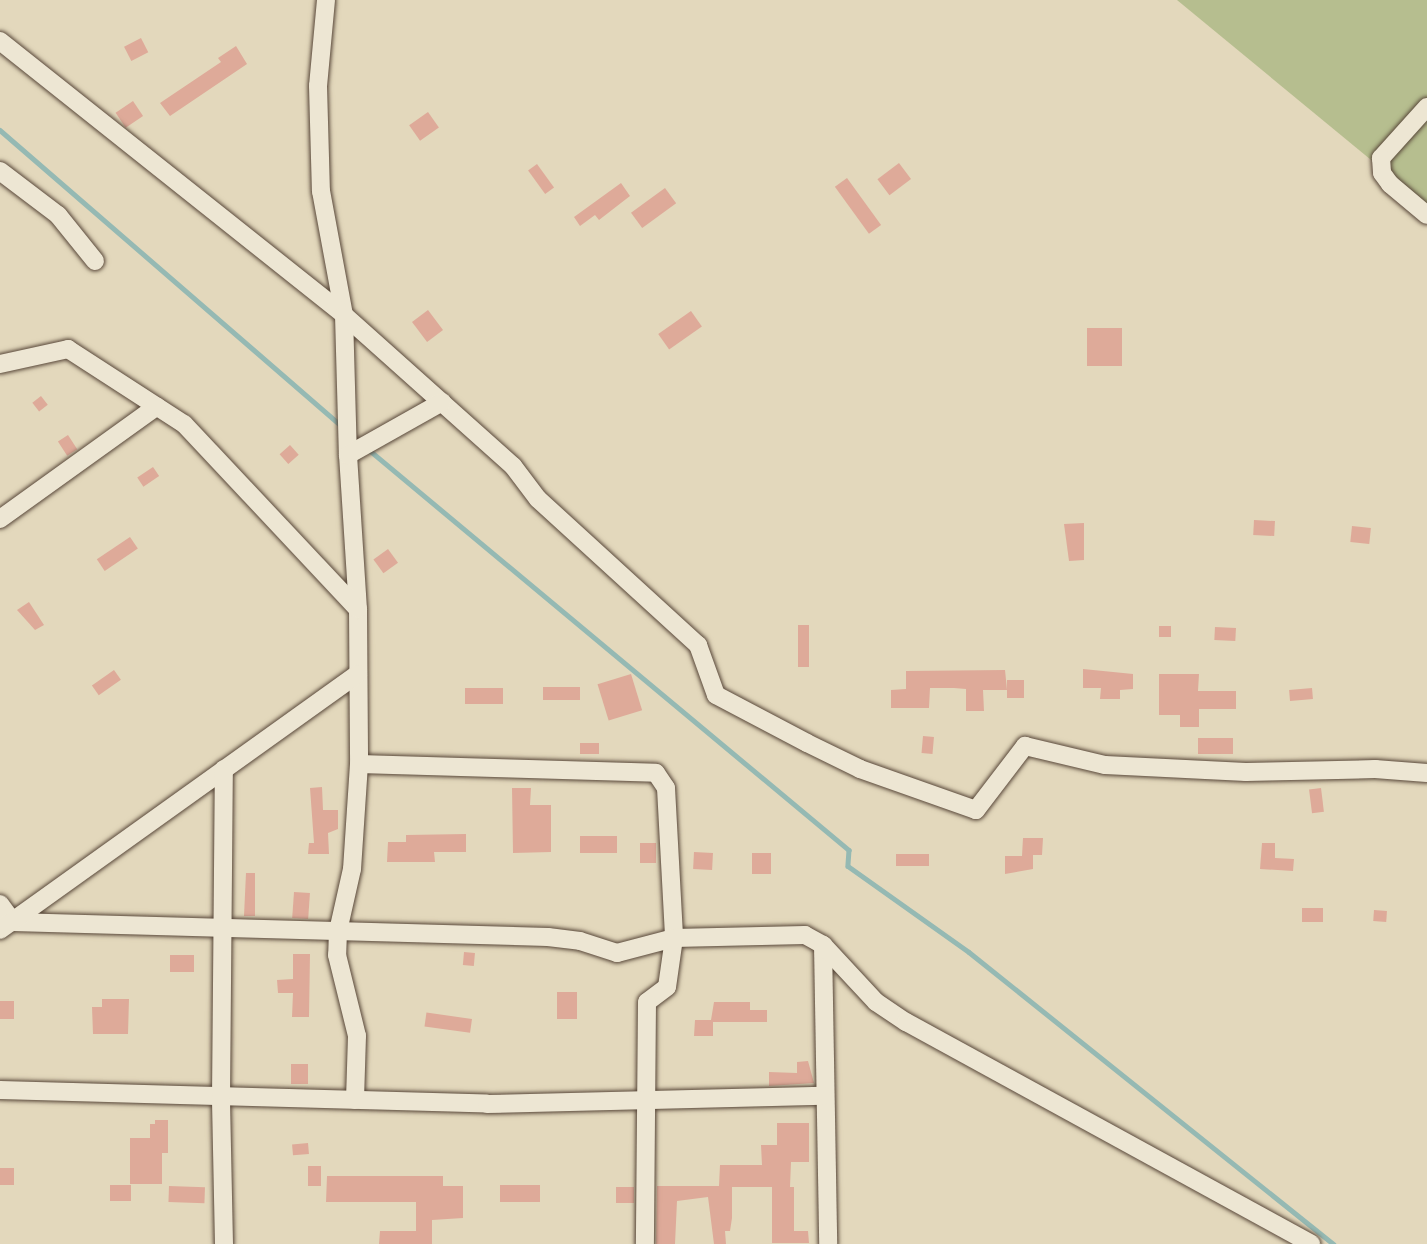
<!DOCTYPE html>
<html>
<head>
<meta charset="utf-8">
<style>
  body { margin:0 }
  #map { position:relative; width:1427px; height:1244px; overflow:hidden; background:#e3d8bc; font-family:"Sorts Mill Goudy",serif }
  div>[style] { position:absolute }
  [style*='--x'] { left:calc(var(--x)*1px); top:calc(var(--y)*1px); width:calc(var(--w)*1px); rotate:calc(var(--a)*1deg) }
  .green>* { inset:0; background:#b6be8f }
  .stream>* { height:4.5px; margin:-2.25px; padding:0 2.25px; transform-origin:2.25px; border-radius:2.25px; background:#95b9b3 }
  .building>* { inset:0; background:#deaa99; transform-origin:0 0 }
  .roads { filter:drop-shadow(0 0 2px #584739) drop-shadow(0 0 2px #584739) }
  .minor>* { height:18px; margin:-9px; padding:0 9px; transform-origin:9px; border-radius:9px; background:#ede6d3 }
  span { translate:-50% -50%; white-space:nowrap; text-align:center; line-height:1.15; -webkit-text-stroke:4.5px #ede6d3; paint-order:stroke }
</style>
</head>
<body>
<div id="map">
  <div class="green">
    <i style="clip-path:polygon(1177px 0,1427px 0,1427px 206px)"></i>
  </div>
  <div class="stream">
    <i style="--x:0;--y:130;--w:451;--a:40.9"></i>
    <i style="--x:368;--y:449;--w:626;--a:39.82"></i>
    <i style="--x:849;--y:850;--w:16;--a:94"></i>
    <i style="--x:848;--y:866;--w:148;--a:35.4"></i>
    <i style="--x:969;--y:952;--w:467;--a:38.7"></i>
  </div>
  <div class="building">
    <i style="left:141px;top:38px;width:16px;height:19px;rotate:63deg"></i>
    <i style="clip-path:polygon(236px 46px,247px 64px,170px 116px,160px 103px,221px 62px,218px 58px)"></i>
    <i style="left:133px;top:101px;width:18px;height:21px;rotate:56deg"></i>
    <i style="left:428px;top:112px;width:19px;height:23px;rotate:55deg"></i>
    <i style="left:899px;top:163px;width:20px;height:27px;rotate:53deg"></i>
    <i style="left:537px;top:164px;width:29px;height:11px;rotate:54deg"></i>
    <i style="left:847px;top:178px;width:58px;height:15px;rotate:54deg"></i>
    <i style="clip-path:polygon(621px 183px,630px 196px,599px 220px,595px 215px,580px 226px,574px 217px)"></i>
    <i style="left:665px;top:188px;width:19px;height:42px;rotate:54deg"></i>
    <i style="left:428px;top:310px;width:25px;height:20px;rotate:53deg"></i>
    <i style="left:691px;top:311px;width:19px;height:40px;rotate:55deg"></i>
    <i style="left:1087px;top:328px;width:35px;height:38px"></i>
    <i style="left:41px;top:396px;width:11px;height:11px;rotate:52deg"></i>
    <i style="left:68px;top:435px;width:17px;height:12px;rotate:57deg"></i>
    <i style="left:290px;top:445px;width:13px;height:14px;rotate:48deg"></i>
    <i style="left:153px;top:467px;width:11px;height:19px;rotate:56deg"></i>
    <i style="left:1254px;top:520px;width:21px;height:15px;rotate:3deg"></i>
    <i style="clip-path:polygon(1084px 523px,1084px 560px,1069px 561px,1064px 524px)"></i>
    <i style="left:1352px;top:526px;width:19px;height:16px;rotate:6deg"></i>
    <i style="left:130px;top:537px;width:14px;height:40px;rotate:56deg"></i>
    <i style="left:388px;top:549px;width:17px;height:18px;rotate:54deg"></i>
    <i style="clip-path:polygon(29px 602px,44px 625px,35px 630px,17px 610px)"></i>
    <i style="left:798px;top:625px;width:11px;height:42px"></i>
    <i style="left:1159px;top:626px;width:12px;height:11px"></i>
    <i style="left:1215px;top:627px;width:21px;height:13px;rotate:3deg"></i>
    <i style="clip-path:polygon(1083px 669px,1133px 674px,1133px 689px,1120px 690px,1120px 699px,1100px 699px,1101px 688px,1083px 688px)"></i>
    <i style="left:114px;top:670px;width:12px;height:27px;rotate:55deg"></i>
    <i style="clip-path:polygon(1005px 670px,1007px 690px,983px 690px,984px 711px,966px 711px,966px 689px,954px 688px,930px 688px,929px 708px,891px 708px,891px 690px,906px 689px,906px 671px)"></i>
    <i style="left:631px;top:674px;width:38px;height:35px;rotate:73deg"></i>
    <i style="clip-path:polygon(1159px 674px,1199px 674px,1198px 691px,1236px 691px,1236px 709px,1199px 709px,1199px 727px,1180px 727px,1180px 715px,1159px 715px)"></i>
    <i style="left:1007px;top:680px;width:17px;height:18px"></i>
    <i style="left:543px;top:687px;width:37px;height:13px"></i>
    <i style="left:465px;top:688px;width:38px;height:16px"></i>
    <i style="left:1312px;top:688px;width:11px;height:23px;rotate:85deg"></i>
    <i style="left:923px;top:736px;width:11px;height:17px;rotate:5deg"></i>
    <i style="left:1233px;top:738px;width:16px;height:35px;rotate:90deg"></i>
    <i style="left:580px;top:743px;width:19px;height:11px"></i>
    <i style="clip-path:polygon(322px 787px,323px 810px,338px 810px,338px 829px,328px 833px,329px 854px,308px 854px,309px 843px,314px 843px,310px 788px)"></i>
    <i style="clip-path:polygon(512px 788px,531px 788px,530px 805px,551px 805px,551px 852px,513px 853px)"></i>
    <i style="left:1321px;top:788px;width:24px;height:12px;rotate:83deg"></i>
    <i style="clip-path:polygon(466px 834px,466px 852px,434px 852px,435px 862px,387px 862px,388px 842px,406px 842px,406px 835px)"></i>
    <i style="left:580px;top:836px;width:37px;height:17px"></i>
    <i style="clip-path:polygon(1023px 838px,1043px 838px,1042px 855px,1033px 855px,1033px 869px,1005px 874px,1005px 856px,1022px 856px)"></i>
    <i style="left:640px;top:843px;width:16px;height:20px"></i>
    <i style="clip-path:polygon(1262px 843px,1275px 843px,1275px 858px,1294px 859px,1293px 871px,1260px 869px)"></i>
    <i style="left:694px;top:852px;width:19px;height:17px;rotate:3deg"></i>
    <i style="left:752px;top:853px;width:19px;height:21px"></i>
    <i style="left:929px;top:854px;width:12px;height:33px;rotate:90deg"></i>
    <i style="clip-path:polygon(246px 873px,255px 873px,255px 916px,244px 916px)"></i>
    <i style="left:294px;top:892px;width:16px;height:26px;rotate:4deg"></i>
    <i style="left:1302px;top:908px;width:21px;height:14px"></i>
    <i style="left:1374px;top:910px;width:13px;height:11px;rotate:4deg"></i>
    <i style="left:464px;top:952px;width:11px;height:13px;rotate:5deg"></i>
    <i style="clip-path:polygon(293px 954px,310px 954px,309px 1017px,292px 1017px,293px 993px,278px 993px,277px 980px,293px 979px)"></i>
    <i style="left:170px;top:955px;width:24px;height:17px"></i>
    <i style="left:557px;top:992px;width:20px;height:27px"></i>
    <i style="clip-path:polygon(102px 999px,129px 999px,128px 1034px,93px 1034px,92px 1007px,102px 1007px)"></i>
    <i style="left:0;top:1001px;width:14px;height:18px"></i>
    <i style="clip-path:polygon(714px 1002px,750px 1002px,750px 1010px,767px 1010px,767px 1022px,713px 1022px,713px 1036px,694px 1036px,695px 1020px,711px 1020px)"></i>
    <i style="left:472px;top:1019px;width:14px;height:46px;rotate:98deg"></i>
    <i style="clip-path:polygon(808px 1061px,814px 1083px,769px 1086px,769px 1072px,797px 1073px,797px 1062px)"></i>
    <i style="left:291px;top:1064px;width:17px;height:20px"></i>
    <i style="clip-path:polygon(155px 1120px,168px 1120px,168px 1153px,162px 1153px,162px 1184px,130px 1184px,130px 1138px,150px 1138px,150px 1124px,155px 1124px)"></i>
    <i style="clip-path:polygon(777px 1123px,809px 1123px,809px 1162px,791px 1162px,790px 1187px,794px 1187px,794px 1231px,808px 1231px,809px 1243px,772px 1243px,772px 1187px,732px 1187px,732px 1218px,730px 1231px,725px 1231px,726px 1244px,714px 1244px,708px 1197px,677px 1201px,675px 1244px,656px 1244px,657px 1186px,719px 1186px,720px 1165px,762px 1165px,761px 1145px,777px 1145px)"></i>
    <i style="left:308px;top:1143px;width:11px;height:16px;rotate:85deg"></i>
    <i style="left:308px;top:1166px;width:13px;height:20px"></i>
    <i style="left:0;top:1168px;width:14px;height:17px"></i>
    <i style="clip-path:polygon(327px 1176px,443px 1176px,443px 1186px,463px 1186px,463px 1218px,432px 1220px,432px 1244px,379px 1244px,380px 1231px,416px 1231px,416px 1202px,326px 1202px)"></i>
    <i style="left:110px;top:1185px;width:21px;height:16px"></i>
    <i style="left:540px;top:1185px;width:17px;height:40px;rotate:90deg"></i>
    <i style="left:169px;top:1186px;width:36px;height:16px;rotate:2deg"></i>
    <i style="left:616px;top:1187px;width:18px;height:16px"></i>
  </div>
  <div class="roads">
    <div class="minor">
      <i style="--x:326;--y:0;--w:86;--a:95.3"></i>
      <i style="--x:318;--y:86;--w:105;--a:88.4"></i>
      <i style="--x:321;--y:191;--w:126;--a:79.5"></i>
      <i style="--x:344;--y:315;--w:140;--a:88.4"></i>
      <i style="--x:348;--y:455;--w:154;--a:86.3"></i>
      <i style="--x:358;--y:609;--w:155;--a:89.6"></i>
      <i style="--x:359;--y:764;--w:105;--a:93.8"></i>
      <i style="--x:352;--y:869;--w:64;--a:102.7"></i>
      <i style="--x:338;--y:931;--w:24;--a:92"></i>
      <i style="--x:337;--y:955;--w:83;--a:76.1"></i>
      <i style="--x:357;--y:1036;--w:64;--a:91.8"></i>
      <i style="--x:0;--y:41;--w:440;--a:38.5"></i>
      <i style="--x:344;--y:315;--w:227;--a:41.8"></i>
      <i style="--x:513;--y:466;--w:41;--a:52.9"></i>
      <i style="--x:538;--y:499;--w:217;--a:42.4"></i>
      <i style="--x:698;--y:645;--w:53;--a:70.2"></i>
      <i style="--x:716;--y:695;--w:103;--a:27.8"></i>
      <i style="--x:807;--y:743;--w:59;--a:26.1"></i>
      <i style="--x:860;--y:769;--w:123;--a:19.5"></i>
      <i style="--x:976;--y:810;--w:81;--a:-52.6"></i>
      <i style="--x:1025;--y:746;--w:82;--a:13.4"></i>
      <i style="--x:1105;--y:765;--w:141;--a:2.8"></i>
      <i style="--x:1246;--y:772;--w:129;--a:-1.3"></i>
      <i style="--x:1375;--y:769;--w:52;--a:4.4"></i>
      <i style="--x:1427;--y:107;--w:69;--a:132"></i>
      <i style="--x:1381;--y:158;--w:15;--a:86"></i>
      <i style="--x:1382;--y:173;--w:14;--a:54"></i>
      <i style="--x:1390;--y:184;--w:48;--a:40"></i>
      <i style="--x:0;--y:171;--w:73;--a:37.2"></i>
      <i style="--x:58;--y:215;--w:59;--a:51.2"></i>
      <i style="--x:0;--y:364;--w:70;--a:-12.4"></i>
      <i style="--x:68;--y:349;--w:138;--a:32.9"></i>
      <i style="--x:184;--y:424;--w:254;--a:46.8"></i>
      <i style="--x:348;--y:455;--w:108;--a:-29.4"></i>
      <i style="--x:0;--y:519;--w:193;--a:-35.7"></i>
      <i style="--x:359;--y:764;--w:297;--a:1.7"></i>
      <i style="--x:656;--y:773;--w:18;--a:56"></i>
      <i style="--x:666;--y:788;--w:150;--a:86.9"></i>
      <i style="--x:674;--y:938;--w:49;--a:98.1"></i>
      <i style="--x:667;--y:987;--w:25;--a:143"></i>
      <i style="--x:647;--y:1002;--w:242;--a:90.5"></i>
      <i style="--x:0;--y:904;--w:22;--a:54"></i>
      <i style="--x:13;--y:922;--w:535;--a:1.61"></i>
      <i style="--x:548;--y:937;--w:32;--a:7"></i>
      <i style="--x:580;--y:941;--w:39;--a:18"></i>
      <i style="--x:617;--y:953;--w:59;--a:-14.7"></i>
      <i style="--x:674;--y:938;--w:131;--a:-1.3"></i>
      <i style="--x:805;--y:935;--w:21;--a:29"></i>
      <i style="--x:823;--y:945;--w:299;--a:89"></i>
      <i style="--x:0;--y:930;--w:440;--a:-35.6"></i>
      <i style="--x:823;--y:945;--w:78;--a:47.1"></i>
      <i style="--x:876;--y:1002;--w:36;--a:34"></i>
      <i style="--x:906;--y:1022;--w:462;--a:28.7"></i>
      <i style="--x:0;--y:1090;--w:487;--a:1.6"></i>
      <i style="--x:487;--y:1104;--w:336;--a:-1.4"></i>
      <i style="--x:224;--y:1244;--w:146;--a:-91.2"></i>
      <i style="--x:221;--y:1098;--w:329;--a:-89.5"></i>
    </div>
  </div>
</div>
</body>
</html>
